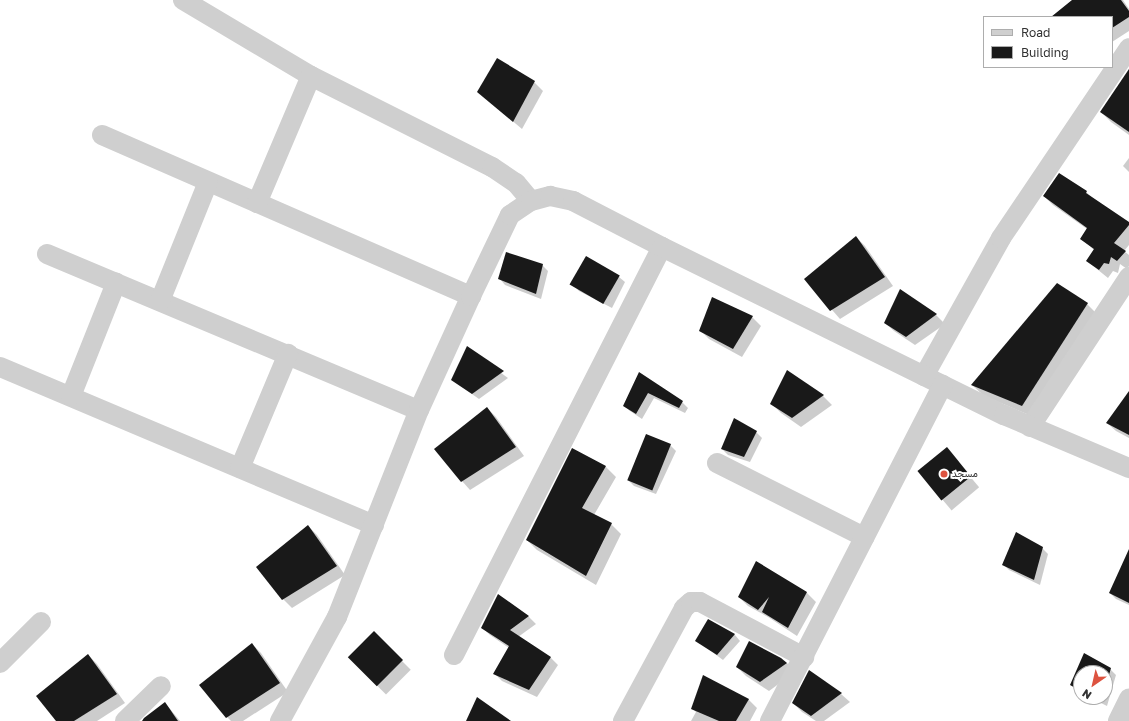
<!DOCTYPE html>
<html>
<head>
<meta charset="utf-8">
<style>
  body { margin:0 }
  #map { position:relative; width:1129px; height:721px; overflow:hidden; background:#fff; font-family:"Golos Text",Vazirmatn,sans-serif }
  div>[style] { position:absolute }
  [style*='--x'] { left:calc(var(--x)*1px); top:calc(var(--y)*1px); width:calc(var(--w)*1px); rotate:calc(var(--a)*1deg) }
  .shadow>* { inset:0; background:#0003; transform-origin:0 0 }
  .building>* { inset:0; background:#191919; transform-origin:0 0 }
  .minor>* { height:20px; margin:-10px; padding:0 10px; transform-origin:10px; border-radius:10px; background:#cfcfcf }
  .dots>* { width:11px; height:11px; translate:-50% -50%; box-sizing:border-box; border:2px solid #fff; border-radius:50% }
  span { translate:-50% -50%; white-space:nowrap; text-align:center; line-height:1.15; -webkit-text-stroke:4px #fff; paint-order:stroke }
  .poi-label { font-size:10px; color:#323232 }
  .left { translate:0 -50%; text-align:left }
  .legend { position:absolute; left:983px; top:16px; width:130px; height:52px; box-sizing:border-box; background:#fff; border:1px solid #adadad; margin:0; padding:5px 7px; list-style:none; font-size:12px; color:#323232 }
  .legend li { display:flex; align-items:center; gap:8px; height:20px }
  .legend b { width:20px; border:1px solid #adadad }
  .north { position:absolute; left:1073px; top:665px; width:40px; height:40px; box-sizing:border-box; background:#fff; border:1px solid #adadad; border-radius:50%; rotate:214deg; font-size:11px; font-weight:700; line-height:16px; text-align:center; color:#323232 }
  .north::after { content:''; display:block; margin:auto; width:14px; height:18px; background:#dd5340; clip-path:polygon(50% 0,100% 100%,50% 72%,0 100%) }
</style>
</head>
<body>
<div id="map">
  <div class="shadow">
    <i style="clip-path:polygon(1073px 0,1123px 0,1129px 9px,1129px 31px,1112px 42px,1112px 17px,1052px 17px)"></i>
    <i style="clip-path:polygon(1129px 70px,1129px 135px,1111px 122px,1101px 112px)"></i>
    <i style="clip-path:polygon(534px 82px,543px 91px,522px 129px,478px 92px)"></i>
    <i style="clip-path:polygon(1129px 158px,1129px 172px,1123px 166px)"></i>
    <i style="clip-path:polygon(1086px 192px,1096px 201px,1129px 223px,1129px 245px,1124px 251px,1129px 255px,1129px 266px,1127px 269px,1120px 264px,1118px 273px,1113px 271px,1108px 278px,1087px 261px,1094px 250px,1082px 239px,1087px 229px,1053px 205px,1044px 196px)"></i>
    <i style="clip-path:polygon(856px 237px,865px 246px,893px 286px,840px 319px,805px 279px)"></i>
    <i style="clip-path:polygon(542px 265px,548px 271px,541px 299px,505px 285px,500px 279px)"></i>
    <i style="clip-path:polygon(619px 277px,625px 282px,612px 308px,579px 291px,573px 285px)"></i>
    <i style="clip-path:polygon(901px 290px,936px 315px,945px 324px,915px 345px,894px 331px,885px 323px)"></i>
    <i style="clip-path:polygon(1087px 304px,1099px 316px,1034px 417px,984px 396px,972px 385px)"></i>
    <i style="clip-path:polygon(752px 317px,761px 326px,742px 357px,709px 339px,700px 330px)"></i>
    <i style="clip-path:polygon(467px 348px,508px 378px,479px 399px,452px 380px)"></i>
    <i style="clip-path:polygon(787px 372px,823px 396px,832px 405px,801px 427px,781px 413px,772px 404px)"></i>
    <i style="clip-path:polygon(640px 373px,682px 402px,688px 408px,685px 413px,654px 398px,642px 419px,630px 411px,624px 406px)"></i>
    <i style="clip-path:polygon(1129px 393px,1129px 438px,1116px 431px,1107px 423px)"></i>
    <i style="clip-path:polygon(487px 408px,496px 417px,524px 456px,470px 490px,462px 481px)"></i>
    <i style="clip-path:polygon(756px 432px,762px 438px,750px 462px,728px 455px,722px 449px)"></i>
    <i style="clip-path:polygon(670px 445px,676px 451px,656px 494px,634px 486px,628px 480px)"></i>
    <i style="left:947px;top:449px;width:50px;height:36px;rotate:50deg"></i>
    <i style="clip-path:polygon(573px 450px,606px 467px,616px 477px,594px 515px,611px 524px,621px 534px,596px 585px,537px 550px,527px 540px)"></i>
    <i style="clip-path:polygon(308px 526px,317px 535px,345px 575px,292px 608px,283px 599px)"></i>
    <i style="clip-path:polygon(1042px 548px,1048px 554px,1040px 585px,1009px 570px,1003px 564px)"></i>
    <i style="clip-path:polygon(756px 562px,807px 593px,816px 602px,797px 636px,768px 617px,748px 606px,739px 597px)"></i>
    <i style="clip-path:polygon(1129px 565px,1129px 605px,1116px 599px,1110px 593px)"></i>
    <i style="clip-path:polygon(498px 596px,529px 617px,536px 624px,518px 637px,551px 658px,558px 665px,537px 697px,502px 681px,495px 674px,509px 648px,490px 635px,482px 628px)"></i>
    <i style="clip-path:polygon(709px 621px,735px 635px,740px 641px,723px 660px,696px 640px)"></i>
    <i style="left:374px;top:633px;width:52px;height:35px;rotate:45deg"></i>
    <i style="clip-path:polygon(252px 644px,261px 653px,288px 692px,243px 721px,231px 721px,227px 717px)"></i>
    <i style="clip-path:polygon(88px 655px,97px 664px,125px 703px,97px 721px,57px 721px)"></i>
    <i style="clip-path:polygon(1084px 655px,1110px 669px,1116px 675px,1107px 706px,1089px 697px,1105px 697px,1105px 673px,1081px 673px,1081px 693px,1071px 685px)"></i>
    <i style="clip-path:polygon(787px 663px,795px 672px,769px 691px,746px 676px,737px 667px)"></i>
    <i style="clip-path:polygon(810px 671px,841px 694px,850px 702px,824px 721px,816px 721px,802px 712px,793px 703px)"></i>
    <i style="clip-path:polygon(748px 699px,757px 708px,750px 721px,691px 721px,696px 712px,692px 708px)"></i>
    <i style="clip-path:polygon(165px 703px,180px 721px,144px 721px)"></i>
  </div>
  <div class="building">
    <i style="clip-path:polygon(1072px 0,1121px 0,1129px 11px,1129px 17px,1112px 28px,1112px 17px,1051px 17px)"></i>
    <i style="clip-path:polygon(497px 58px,535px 81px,513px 122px,477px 92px)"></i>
    <i style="clip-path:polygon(1129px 69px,1129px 132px,1100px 112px)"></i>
    <i style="clip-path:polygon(1059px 173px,1087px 191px,1086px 193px,1129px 222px,1129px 225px,1114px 243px,1126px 251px,1117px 261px,1111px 257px,1109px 264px,1104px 263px,1099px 270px,1086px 261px,1094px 249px,1080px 239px,1087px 228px,1043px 196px)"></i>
    <i style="clip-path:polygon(856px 236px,885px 277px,830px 311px,804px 279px)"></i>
    <i style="clip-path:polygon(506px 252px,543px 264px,536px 294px,498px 279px)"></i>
    <i style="left:586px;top:256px;width:39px;height:33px;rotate:30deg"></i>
    <i style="clip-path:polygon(1057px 283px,1088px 303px,1022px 406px,971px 385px)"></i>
    <i style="clip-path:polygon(900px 289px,937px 314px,906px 337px,884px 323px)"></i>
    <i style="clip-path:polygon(712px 297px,753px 316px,733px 349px,699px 331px)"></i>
    <i style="clip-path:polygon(467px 346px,504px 371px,472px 394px,451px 380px)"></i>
    <i style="clip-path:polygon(787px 370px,824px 395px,792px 418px,770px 404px)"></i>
    <i style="clip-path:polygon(639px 372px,683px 401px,679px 408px,648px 393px,636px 414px,623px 406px)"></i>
    <i style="clip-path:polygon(1129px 391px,1129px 435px,1106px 423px)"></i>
    <i style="clip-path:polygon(487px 407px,516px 447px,461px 482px,434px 449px)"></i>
    <i style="clip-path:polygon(734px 418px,757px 431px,744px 457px,721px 449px)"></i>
    <i style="left:646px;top:434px;width:27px;height:50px;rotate:22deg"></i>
    <i style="left:947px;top:447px;width:38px;height:38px;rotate:51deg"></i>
    <i style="clip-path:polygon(572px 448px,606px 466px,582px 508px,612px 523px,586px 576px,526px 540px)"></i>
    <i style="clip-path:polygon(308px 525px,337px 566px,282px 600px,256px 567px)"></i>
    <i style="clip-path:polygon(1016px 532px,1043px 547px,1034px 580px,1002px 565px)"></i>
    <i style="clip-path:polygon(1129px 549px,1129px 603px,1109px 593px)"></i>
    <i style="clip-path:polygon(756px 561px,807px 592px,788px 628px,762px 612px,769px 597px,758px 610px,738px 597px)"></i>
    <i style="clip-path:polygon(498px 594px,529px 616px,510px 630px,551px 657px,529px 690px,493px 674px,509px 646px,481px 628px)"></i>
    <i style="clip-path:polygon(708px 619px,735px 634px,717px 655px,695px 641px)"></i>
    <i style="left:374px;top:631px;width:41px;height:37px;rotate:45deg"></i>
    <i style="clip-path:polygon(749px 641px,781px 658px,787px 663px,760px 682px,736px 667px)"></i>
    <i style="clip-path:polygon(252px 643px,280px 683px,226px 718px,199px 685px)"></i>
    <i style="clip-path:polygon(1084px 653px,1111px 668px,1105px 689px,1105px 673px,1081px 673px,1081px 691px,1070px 685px)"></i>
    <i style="clip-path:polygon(88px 654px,117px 694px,74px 721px,56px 721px,36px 696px)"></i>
    <i style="clip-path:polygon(809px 670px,842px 693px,811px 716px,792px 703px)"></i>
    <i style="clip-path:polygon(703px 675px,749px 699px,736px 721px,719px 721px,691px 709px)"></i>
    <i style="clip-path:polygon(477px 697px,511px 721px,466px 721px)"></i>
    <i style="clip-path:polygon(165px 702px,178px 721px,142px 721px,144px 718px)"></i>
  </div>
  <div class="minor">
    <i style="--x:183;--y:0;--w:149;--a:30.7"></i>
    <i style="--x:311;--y:76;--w:203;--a:26.7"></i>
    <i style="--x:492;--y:167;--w:29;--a:34"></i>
    <i style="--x:516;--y:183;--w:23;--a:50"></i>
    <i style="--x:102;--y:135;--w:403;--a:23.6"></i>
    <i style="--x:257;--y:203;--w:138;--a:-67"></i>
    <i style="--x:47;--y:254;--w:403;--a:22.8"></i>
    <i style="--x:160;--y:301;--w:128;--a:-68"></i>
    <i style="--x:0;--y:367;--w:406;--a:22.9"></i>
    <i style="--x:924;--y:376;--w:158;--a:-60.8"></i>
    <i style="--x:1001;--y:238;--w:229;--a:-56"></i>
    <i style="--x:71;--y:396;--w:122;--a:-68.3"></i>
    <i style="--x:1030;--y:427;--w:180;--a:-56.6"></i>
    <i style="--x:717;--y:463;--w:165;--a:26.7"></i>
    <i style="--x:240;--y:468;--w:124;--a:-67.2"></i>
    <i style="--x:454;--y:655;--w:458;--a:-63"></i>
    <i style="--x:0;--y:663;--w:58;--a:-45"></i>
    <i style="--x:125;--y:721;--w:50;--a:-44.2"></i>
    <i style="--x:280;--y:721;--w:119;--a:-61.3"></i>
    <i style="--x:337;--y:617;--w:223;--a:-68.4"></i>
    <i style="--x:419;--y:410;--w:125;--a:-65.5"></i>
    <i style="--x:471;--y:296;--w:90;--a:-64.3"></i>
    <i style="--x:510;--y:215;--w:25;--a:-34"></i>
    <i style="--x:531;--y:201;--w:20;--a:-15"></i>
    <i style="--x:550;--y:196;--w:24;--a:12"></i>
    <i style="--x:573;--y:201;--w:100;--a:27.3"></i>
    <i style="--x:662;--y:247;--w:381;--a:26.2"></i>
    <i style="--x:1004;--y:415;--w:136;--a:23"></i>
    <i style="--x:623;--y:721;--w:128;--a:-61.6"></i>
    <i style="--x:684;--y:608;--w:9;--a:-41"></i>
    <i style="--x:691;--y:602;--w:9;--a:0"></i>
    <i style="--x:700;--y:602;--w:118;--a:27.9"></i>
    <i style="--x:770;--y:721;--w:378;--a:-62.8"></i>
    <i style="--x:1118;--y:721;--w:25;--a:-64"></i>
  </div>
  <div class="dots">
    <i style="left:944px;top:474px;background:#dd5340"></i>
  </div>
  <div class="poi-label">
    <span class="left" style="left:952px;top:474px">مسجد</span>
  </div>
  <ul class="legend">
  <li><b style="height:5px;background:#cfcfcf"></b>Road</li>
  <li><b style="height:11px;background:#191919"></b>Building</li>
  </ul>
  <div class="north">N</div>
</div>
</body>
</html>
